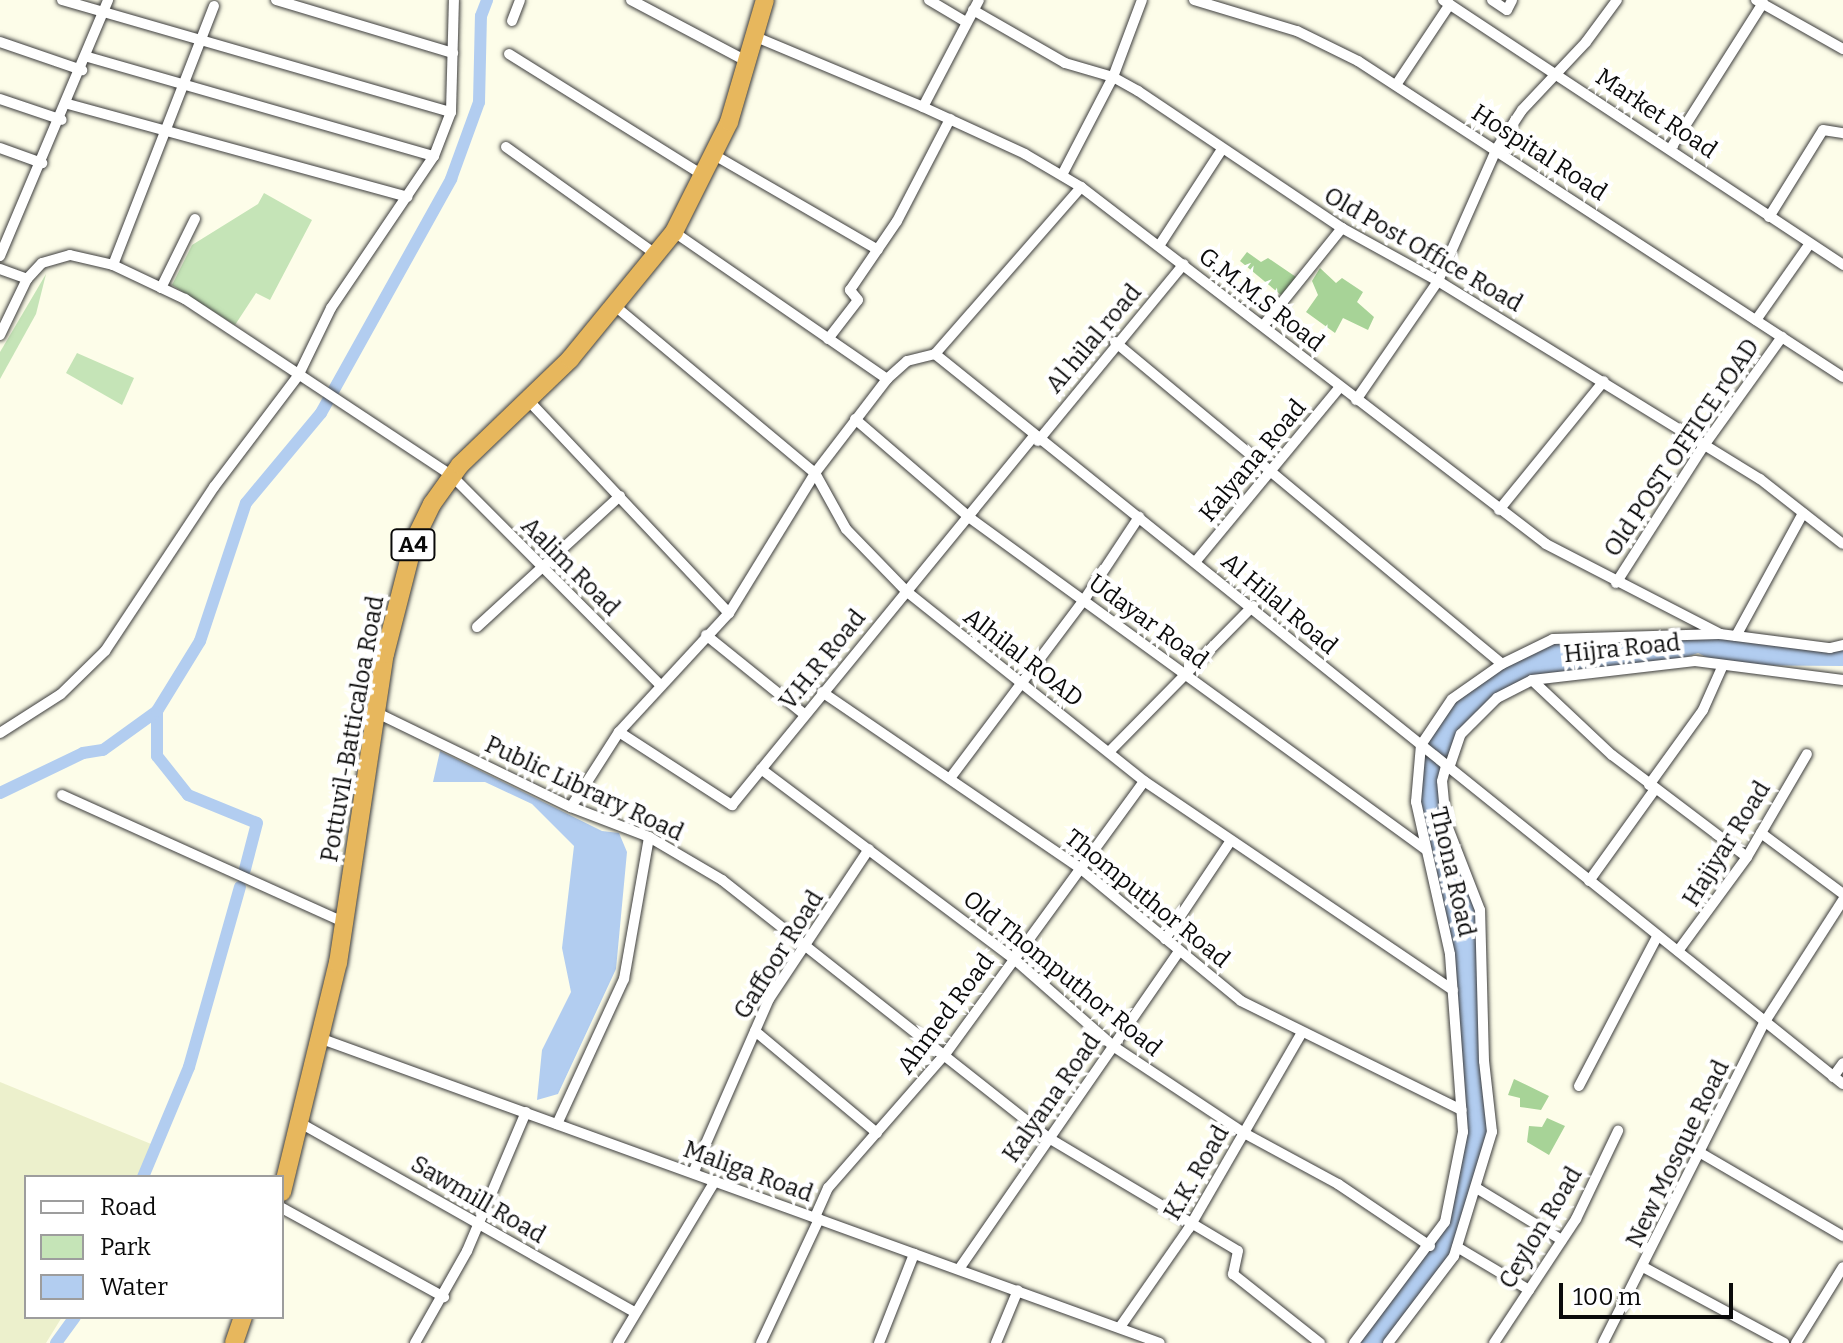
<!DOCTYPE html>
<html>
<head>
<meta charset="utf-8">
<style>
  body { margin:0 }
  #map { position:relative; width:1843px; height:1343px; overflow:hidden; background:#fdfde9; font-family:Bitter,serif }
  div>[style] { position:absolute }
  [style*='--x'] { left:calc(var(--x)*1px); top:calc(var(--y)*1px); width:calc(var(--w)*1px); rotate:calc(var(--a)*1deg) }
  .farmland>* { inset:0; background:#ecf0cc }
  .green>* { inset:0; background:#c5e4b7 }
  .forest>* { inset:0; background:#a7d397 }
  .water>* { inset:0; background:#b2cdf0 }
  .canal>* { height:12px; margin:-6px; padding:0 6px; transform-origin:6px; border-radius:6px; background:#b2cdf0 }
  .roads { filter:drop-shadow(0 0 2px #3d3d3d) drop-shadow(0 0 2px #3d3d3d) }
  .street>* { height:10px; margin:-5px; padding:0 5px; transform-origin:5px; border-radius:5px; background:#fff }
  .highway>* { height:18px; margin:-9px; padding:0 9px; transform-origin:9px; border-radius:9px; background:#e7b75d }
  span { translate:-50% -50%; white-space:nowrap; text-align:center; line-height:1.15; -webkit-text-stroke:8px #fff; paint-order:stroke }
  .shield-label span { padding:2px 6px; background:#fff; border:2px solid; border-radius:6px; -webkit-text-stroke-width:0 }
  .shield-label { font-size:22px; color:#0a0a0a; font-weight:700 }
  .street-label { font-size:24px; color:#0a0a0a }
  .legend { position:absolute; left:24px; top:1175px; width:260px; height:144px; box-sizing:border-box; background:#fff; border:2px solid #9d9d9d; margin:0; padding:10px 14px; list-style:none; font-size:24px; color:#0a0a0a }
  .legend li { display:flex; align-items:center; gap:16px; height:40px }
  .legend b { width:40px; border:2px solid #9d9d9d }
  .scale { position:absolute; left:1559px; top:1283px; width:174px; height:36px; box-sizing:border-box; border:4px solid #0a0a0a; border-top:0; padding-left:10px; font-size:24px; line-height:28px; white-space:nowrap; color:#0a0a0a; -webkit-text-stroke:6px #fff; paint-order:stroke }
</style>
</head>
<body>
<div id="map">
  <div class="farmland">
    <i style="clip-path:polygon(0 1082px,156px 1146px,142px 1177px,26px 1177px,26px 1317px,62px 1317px,46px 1343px,0 1343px)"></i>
  </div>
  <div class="green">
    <i style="clip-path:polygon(264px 193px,312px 220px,270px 300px,256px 293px,235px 325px,172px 285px,192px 245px,258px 204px)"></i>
    <i style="clip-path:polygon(46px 274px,36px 314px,0 379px,0 352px)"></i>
    <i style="clip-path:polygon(77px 353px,134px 378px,122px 405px,66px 373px)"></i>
  </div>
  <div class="forest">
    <i style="clip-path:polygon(1247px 252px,1261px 262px,1268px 258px,1296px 277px,1281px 295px,1240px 261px)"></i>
    <i style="clip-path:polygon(1320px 268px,1336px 283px,1342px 278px,1363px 292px,1357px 302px,1374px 317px,1368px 330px,1343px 318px,1335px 333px,1306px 312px,1318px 295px,1312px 281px)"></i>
    <i style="clip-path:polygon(1514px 1079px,1549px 1096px,1541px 1110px,1520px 1107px,1520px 1098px,1508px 1095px)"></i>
    <i style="clip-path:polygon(1547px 1118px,1565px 1126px,1549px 1155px,1527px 1142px,1529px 1126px,1542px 1127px)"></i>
  </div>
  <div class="water">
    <i style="clip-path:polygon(1720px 634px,1843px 646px,1843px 666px,1723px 665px,1698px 653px,1659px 666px,1546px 673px,1497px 698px,1452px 744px,1442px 781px,1448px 835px,1476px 893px,1491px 1139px,1458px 1243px,1386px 1343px,1354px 1343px,1445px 1220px,1463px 1131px,1453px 985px,1416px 802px,1424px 741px,1450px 703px,1502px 664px,1549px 641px,1686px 640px)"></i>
    <i style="clip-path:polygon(440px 751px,602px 831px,619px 833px,627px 852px,616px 969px,558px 1094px,537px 1100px,542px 1050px,571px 992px,562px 948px,574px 846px,532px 804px,485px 782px,433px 782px)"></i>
  </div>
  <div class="canal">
    <i style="--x:157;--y:711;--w:45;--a:90"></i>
    <i style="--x:157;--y:756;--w:50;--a:51.5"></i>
    <i style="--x:188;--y:795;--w:74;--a:22.1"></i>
    <i style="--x:257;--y:823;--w:48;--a:104.6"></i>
    <i style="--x:0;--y:793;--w:92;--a:-25.7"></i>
    <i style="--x:83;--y:753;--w:20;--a:-9"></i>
    <i style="--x:103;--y:750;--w:67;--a:-35.8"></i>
    <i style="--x:157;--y:711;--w:82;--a:-58.4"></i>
    <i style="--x:200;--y:641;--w:145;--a:-71.6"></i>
    <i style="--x:246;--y:503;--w:117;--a:-50.2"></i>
    <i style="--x:321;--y:413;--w:268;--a:-60.9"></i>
    <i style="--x:451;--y:179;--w:82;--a:-70"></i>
    <i style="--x:479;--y:102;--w:86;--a:-88.7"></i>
    <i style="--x:481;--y:16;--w:17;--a:-69"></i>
    <i style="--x:143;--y:1177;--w:119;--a:-67.3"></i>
    <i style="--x:189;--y:1067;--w:187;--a:-74.2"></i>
    <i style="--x:56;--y:1343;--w:32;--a:-54"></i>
  </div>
  <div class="roads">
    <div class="street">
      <i style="--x:62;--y:0;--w:405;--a:16.1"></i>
      <i style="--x:276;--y:0;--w:185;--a:16.7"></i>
      <i style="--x:631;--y:0;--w:132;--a:27.9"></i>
      <i style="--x:929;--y:0;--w:43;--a:30.7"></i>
      <i style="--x:1194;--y:0;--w:108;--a:16.8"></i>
      <i style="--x:1297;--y:31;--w:68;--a:26.2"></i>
      <i style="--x:1358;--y:61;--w:579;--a:33.09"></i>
      <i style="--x:1443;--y:0;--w:480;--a:33.5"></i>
      <i style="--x:1492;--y:0;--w:18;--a:34"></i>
      <i style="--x:1507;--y:10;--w:11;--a:-63"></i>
      <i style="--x:1756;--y:0;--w:100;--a:29.4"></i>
      <i style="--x:973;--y:10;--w:106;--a:29.9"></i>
      <i style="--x:1065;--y:63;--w:50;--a:16.3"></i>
      <i style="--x:1113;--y:77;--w:29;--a:29"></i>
      <i style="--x:1138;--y:91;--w:246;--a:33.9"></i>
      <i style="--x:1342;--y:228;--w:110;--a:28.9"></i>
      <i style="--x:1438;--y:281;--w:378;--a:31.6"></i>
      <i style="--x:1760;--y:479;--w:105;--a:38.1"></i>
      <i style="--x:512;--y:21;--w:22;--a:-69"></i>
      <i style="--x:756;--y:37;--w:181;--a:22.7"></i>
      <i style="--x:923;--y:107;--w:112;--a:24.7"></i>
      <i style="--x:1025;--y:154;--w:65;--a:30.5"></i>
      <i style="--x:1081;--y:187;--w:586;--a:37.51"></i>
      <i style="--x:1546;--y:544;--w:196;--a:27.3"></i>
      <i style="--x:0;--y:42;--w:87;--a:18.9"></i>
      <i style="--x:509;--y:54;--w:230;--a:32"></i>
      <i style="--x:88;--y:57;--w:360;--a:16"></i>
      <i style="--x:1396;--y:85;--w:97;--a:-56.3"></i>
      <i style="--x:0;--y:99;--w:65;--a:18.7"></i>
      <i style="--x:68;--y:104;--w:352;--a:15.3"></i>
      <i style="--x:923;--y:107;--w:121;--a:-62.4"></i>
      <i style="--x:506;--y:147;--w:186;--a:35.6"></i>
      <i style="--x:0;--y:148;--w:45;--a:19.7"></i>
      <i style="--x:1671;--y:148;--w:172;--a:-57.6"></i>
      <i style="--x:716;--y:156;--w:187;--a:30.1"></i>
      <i style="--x:1062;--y:175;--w:110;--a:-62.5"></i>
      <i style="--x:1113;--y:77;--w:82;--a:-69.4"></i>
      <i style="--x:1769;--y:217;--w:102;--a:-58.2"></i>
      <i style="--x:1823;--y:130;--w:20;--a:9"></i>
      <i style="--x:674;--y:232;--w:259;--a:34.6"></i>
      <i style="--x:887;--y:379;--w:27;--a:-42"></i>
      <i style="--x:907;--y:361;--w:29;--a:-14"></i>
      <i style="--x:935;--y:354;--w:1165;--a:38.8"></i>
      <i style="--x:1159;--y:246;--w:113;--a:-56.9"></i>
      <i style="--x:0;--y:256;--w:278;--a:-67.1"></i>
      <i style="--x:113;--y:265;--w:278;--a:-68.7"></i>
      <i style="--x:0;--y:269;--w:29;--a:20"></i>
      <i style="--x:161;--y:288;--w:77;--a:-63.8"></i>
      <i style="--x:615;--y:306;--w:261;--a:39.9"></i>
      <i style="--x:815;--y:473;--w:64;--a:61"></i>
      <i style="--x:846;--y:529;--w:86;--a:45.9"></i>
      <i style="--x:906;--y:591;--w:305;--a:38.6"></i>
      <i style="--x:1144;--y:781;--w:373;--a:34.1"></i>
      <i style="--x:1756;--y:320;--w:92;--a:-54.8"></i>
      <i style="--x:1263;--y:326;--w:126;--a:-51.1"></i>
      <i style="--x:0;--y:335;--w:62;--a:-64.3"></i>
      <i style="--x:27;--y:279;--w:22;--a:-47"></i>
      <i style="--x:42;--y:263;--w:29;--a:-16"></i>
      <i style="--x:70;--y:255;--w:44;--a:13.1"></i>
      <i style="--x:113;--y:265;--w:80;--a:25.3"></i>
      <i style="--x:185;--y:299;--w:320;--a:33.5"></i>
      <i style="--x:452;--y:476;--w:295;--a:45.1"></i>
      <i style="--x:828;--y:339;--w:49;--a:-52.4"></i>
      <i style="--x:858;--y:300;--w:13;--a:-129"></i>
      <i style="--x:850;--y:290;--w:83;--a:-55.7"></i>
      <i style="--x:897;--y:221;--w:115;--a:-62.5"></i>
      <i style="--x:1115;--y:342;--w:503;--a:39.76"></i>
      <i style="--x:935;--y:354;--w:222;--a:-48.8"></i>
      <i style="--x:528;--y:400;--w:293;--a:46.7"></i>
      <i style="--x:1356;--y:400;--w:145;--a:-55.4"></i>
      <i style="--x:1438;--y:281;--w:145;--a:-66.1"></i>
      <i style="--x:1497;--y:148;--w:45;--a:-56.7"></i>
      <i style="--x:1522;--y:110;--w:93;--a:-46.7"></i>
      <i style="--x:1586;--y:42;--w:52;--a:-53.6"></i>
      <i style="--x:855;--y:419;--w:152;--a:40.7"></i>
      <i style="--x:970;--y:518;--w:563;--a:36.03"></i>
      <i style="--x:1038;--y:441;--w:229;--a:-50.5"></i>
      <i style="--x:1499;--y:510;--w:166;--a:-50.9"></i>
      <i style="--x:1196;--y:561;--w:226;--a:-50.4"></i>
      <i style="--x:1616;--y:583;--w:165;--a:-57.4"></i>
      <i style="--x:1705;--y:444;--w:132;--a:-54.3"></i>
      <i style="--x:477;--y:627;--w:194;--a:-42.5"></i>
      <i style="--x:706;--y:635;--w:126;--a:38.9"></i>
      <i style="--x:1736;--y:636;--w:140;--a:-61.4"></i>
      <i style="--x:1532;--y:680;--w:110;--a:43.2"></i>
      <i style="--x:1612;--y:755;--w:169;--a:37.1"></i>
      <i style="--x:822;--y:692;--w:314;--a:34.3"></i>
      <i style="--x:1081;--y:869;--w:207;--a:39.5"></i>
      <i style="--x:1241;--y:1001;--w:246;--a:26.3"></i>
      <i style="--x:375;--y:712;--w:218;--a:25.9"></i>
      <i style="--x:571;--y:807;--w:84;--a:21"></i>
      <i style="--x:649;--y:837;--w:85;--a:30.5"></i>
      <i style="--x:722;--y:880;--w:414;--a:38.3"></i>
      <i style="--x:1047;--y:1137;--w:222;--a:30.8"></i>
      <i style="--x:1238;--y:1251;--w:24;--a:102"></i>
      <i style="--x:1233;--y:1274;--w:111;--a:38.4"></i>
      <i style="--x:619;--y:732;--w:135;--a:32.9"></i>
      <i style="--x:732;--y:805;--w:475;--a:-50.7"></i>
      <i style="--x:0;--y:733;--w:72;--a:-32.6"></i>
      <i style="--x:61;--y:694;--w:62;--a:-44.3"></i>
      <i style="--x:105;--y:651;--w:197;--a:-56.4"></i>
      <i style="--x:214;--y:487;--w:139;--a:-52.9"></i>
      <i style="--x:298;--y:376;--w:76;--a:-64.1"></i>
      <i style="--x:331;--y:308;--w:184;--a:-55.9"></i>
      <i style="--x:434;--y:156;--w:47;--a:-68.9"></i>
      <i style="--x:451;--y:112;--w:112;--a:-88.5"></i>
      <i style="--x:1109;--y:752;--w:205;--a:-45.4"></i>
      <i style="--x:1449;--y:768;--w:36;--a:-71"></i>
      <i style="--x:1461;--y:734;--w:51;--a:-45"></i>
      <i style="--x:1497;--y:698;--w:39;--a:-27"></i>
      <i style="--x:1532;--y:680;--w:164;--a:-6.6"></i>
      <i style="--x:1695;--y:661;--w:149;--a:7.3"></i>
      <i style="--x:761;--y:769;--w:315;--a:36.9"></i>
      <i style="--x:1013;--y:958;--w:133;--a:41.3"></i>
      <i style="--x:1113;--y:1046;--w:157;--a:33.6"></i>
      <i style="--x:1244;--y:1133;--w:107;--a:28.5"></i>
      <i style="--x:1338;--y:1184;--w:111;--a:34"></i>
      <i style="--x:951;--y:777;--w:221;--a:-53.1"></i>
      <i style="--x:1084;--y:600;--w:100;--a:-56.5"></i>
      <i style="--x:1649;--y:785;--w:92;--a:-54.2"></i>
      <i style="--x:1703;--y:710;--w:49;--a:-66"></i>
      <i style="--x:62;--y:795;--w:311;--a:24.3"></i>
      <i style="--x:571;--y:807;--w:89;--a:-57.4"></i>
      <i style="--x:619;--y:732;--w:162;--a:-47.3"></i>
      <i style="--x:729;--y:613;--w:164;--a:-58.4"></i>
      <i style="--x:815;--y:473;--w:118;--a:-52.5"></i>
      <i style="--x:1761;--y:833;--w:102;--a:36.6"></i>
      <i style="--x:1589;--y:881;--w:113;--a:-54.3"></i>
      <i style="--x:1165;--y:939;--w:117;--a:-56.2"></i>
      <i style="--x:1678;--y:951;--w:117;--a:-53.7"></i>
      <i style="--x:1747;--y:857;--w:119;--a:-59.8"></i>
      <i style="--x:755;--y:1031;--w:159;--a:39.9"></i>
      <i style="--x:322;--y:1039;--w:891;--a:19.94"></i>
      <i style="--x:1833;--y:1077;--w:17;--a:-54"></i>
      <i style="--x:1579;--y:1086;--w:170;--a:-62.4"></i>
      <i style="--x:302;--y:1124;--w:382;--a:29.5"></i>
      <i style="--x:557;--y:1124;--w:160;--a:-65.2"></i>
      <i style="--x:624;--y:979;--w:144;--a:-80"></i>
      <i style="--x:1699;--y:1152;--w:167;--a:30.3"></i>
      <i style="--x:693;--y:1173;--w:190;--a:-66.4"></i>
      <i style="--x:769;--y:999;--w:180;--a:-56.3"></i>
      <i style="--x:1478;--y:1189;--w:98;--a:31.3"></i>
      <i style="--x:282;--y:1208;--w:185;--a:28.8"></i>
      <i style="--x:815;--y:1217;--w:32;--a:-66"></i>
      <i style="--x:828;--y:1188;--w:179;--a:-48.8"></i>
      <i style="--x:946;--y:1053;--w:336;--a:-53.9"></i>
      <i style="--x:1457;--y:1247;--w:84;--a:30.8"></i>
      <i style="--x:1645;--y:1268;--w:158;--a:28.3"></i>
      <i style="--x:959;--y:1269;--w:387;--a:-55.3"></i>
      <i style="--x:1120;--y:1327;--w:121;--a:-55.1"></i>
      <i style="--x:1189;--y:1228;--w:224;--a:-60"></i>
      <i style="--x:415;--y:1343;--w:106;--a:-60.5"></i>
      <i style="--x:467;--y:1251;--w:151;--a:-67"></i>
      <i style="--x:618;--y:1343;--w:189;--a:-59.1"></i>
      <i style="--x:761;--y:1343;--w:137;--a:-64.9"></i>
      <i style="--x:879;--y:1343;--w:96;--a:-68.5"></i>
      <i style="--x:996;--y:1343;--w:57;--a:-67.5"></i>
      <i style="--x:1354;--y:1343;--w:151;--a:-53.1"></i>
      <i style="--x:1445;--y:1222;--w:92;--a:-78.7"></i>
      <i style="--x:1463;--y:1132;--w:178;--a:-94.2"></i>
      <i style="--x:1450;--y:954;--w:156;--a:-102.6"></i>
      <i style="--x:1416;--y:802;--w:57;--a:-85"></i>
      <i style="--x:1421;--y:745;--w:55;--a:-56"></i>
      <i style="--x:1452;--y:699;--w:61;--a:-35"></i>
      <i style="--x:1502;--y:664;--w:57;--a:-26.1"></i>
      <i style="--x:1553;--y:639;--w:167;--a:-1.7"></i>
      <i style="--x:1720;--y:634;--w:111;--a:7.3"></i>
      <i style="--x:1830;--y:648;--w:13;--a:-13"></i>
      <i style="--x:1388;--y:1343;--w:109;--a:-52.8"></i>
      <i style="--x:1454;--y:1256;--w:130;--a:-73"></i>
      <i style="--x:1492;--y:1132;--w:71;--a:-96.4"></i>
      <i style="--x:1484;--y:1061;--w:151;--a:-91.5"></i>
      <i style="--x:1480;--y:910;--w:93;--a:-111.3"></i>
      <i style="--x:1446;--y:823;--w:42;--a:-95.4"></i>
      <i style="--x:1442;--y:781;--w:16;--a:-75"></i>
      <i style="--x:1494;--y:1343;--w:149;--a:-56.5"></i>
      <i style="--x:1576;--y:1219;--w:98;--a:-64.5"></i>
      <i style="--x:1603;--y:1343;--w:358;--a:-63.3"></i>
      <i style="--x:1764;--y:1023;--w:146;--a:-57.3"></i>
      <i style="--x:1796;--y:1343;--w:89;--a:-58.3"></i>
    </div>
    <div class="highway">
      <i style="--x:282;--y:1192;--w:236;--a:-76.3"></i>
      <i style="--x:338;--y:963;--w:313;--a:-81.4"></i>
      <i style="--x:385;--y:654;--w:117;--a:-75.6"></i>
      <i style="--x:414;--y:541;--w:41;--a:-64.1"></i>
      <i style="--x:432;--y:504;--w:48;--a:-54.3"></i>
      <i style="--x:460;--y:465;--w:153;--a:-43.9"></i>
      <i style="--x:570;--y:359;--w:164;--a:-50.7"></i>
      <i style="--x:674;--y:232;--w:123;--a:-63.4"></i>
      <i style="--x:729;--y:122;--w:127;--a:-73.6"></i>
      <i style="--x:234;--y:1343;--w:28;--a:-71"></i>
    </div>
  </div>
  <div class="shield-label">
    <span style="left:413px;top:545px">A4</span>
  </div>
  <div class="street-label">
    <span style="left:1656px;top:114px;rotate:34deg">Market Road</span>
    <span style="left:1539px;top:153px;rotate:33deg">Hospital Road</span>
    <span style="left:1423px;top:250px;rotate:30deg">Old Post Office Road</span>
    <span style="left:1261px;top:300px;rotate:38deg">G.M.M.S Road</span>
    <span style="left:1094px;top:339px;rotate:-50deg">Al hilal road</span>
    <span style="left:1682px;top:448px;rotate:-56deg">Old POST OFFICE rOAD</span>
    <span style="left:1253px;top:461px;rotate:-50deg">Kalyana Road</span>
    <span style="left:570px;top:567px;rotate:45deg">Aalim Road</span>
    <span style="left:1279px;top:604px;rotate:40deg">Al Hilal Road</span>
    <span style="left:1148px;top:622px;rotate:36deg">Udayar Road</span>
    <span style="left:1622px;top:649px;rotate:-6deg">Hijra Road</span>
    <span style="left:1023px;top:658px;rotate:38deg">Alhilal ROAD</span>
    <span style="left:823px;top:660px;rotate:-51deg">V.H.R Road</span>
    <span style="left:353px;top:729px;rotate:-80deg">Pottuvil-Batticaloa Road</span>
    <span style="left:584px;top:789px;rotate:25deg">Public Library Road</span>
    <span style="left:1727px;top:844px;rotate:-58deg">Hajiyar Road</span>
    <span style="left:1452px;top:872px;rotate:77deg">Thona Road</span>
    <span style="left:1147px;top:899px;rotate:39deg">Thomputhor Road</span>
    <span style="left:779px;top:955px;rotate:-58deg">Gaffoor Road</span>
    <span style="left:1062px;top:974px;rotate:39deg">Old Thomputhor Road</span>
    <span style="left:946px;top:1014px;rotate:-53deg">Ahmed Road</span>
    <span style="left:1052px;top:1098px;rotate:-55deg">Kalyana Road</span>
    <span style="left:1678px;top:1154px;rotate:-64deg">New Mosque Road</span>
    <span style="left:748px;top:1172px;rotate:20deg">Maliga Road</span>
    <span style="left:1197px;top:1173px;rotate:-60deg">K.K. Road</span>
    <span style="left:478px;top:1200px;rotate:30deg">Sawmill Road</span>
    <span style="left:1541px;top:1228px;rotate:-59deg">Ceylon Road</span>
  </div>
  <ul class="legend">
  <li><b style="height:10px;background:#fff"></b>Road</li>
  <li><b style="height:22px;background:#c5e4b7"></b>Park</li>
  <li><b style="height:22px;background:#b2cdf0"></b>Water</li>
  </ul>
  <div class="scale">100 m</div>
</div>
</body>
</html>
